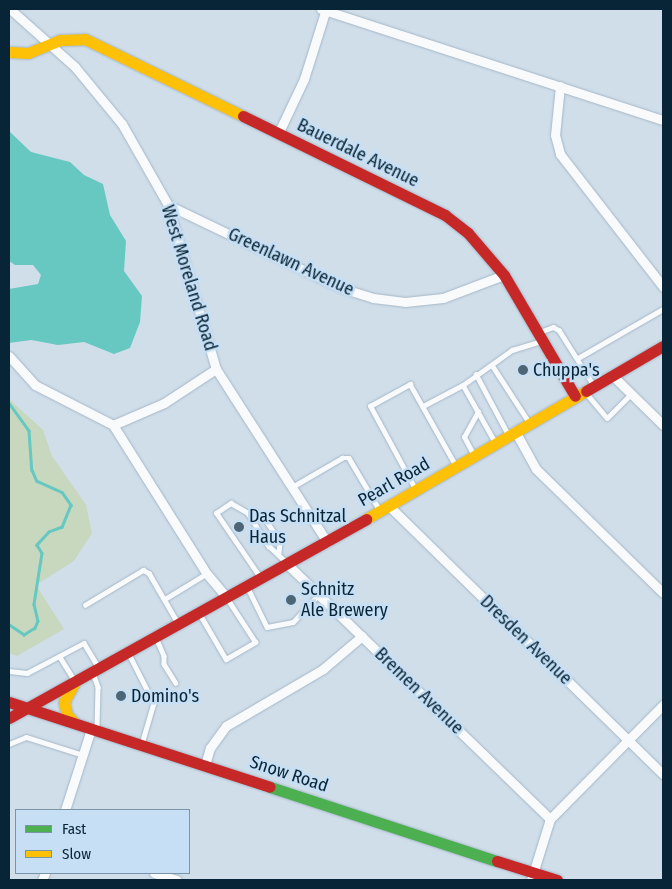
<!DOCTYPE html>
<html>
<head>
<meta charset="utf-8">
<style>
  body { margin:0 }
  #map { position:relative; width:672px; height:889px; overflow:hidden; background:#d0deea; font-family:"Fira Sans Condensed",sans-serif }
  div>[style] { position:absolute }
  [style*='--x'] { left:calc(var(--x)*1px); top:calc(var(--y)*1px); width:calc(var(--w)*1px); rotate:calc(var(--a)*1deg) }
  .green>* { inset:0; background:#c7d8bf }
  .water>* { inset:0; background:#66c8c1 }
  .stream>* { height:2.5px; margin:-1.25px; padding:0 1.25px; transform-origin:1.25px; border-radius:1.25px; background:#66c8c1 }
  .roads { filter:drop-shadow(0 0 1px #a5b7c6) drop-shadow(0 0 1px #a5b7c6) }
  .lane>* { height:4.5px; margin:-2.25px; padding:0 2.25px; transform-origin:2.25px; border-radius:2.25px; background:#f8fafc }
  .street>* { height:9px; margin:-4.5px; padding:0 4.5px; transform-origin:4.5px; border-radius:4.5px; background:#f8fafc }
  .fast>* { height:11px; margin:-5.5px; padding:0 5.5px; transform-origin:5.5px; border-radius:5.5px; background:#4caf50 }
  .slow>* { height:11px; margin:-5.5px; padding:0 5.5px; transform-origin:5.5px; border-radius:5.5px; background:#ffc107 }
  .jam>* { height:11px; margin:-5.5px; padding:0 5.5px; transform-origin:5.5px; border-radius:5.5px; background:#c62828 }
  .dots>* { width:14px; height:14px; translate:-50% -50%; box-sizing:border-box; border:2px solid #c6dff4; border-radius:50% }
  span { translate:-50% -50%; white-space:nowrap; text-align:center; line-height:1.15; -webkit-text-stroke:5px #c6dff4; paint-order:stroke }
  .street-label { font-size:18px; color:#082437 }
  .poi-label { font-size:18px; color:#082437 }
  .left { translate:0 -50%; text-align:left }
  .frame { position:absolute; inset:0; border:10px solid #082437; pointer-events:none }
  .legend { position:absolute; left:15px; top:809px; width:175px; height:65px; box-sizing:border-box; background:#c6dff4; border:1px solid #7a94a8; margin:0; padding:6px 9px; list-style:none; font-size:15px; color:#082437 }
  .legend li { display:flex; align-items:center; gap:10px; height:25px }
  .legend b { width:25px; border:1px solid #7a94a8 }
</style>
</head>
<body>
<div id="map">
  <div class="green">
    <i style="clip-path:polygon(9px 399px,43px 430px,52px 456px,86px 505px,92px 533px,74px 561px,36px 585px,64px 629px,17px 656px,9px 653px)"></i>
  </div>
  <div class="water">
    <i style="clip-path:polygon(9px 131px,31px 152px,70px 162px,84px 175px,103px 184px,110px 215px,126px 241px,124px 271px,142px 296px,140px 322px,130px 348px,114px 354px,84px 342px,58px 345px,31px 340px,9px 343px,9px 289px,38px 284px,41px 275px,33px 265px,15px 265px,9px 261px)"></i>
  </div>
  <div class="stream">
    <i style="--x:9;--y:403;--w:34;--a:54"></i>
    <i style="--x:29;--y:431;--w:39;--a:86"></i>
    <i style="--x:32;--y:470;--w:12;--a:66"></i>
    <i style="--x:37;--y:481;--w:27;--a:24"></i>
    <i style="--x:62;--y:492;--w:16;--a:55"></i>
    <i style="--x:71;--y:505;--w:24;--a:112"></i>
    <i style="--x:62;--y:527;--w:14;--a:159"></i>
    <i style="--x:49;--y:532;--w:18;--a:133"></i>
    <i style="--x:37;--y:545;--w:9;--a:58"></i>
    <i style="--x:42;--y:553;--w:52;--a:98.9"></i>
    <i style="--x:34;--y:604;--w:17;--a:77"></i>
    <i style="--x:38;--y:621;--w:8;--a:113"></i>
    <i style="--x:35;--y:628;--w:13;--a:148"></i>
    <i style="--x:24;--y:635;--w:18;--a:-146"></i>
  </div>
  <div class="roads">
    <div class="lane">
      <i style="--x:540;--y:332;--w:14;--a:-21"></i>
      <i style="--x:553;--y:327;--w:7;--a:27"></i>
      <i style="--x:559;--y:330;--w:64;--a:57.8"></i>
      <i style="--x:578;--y:358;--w:98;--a:-30"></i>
      <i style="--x:492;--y:365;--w:68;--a:57"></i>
      <i style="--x:476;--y:374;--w:68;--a:61.9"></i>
      <i style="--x:463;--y:385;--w:63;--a:60.6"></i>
      <i style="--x:587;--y:394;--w:31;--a:50"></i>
      <i style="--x:607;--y:418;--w:34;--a:-45"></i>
      <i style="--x:423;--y:406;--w:45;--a:-27.7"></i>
      <i style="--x:463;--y:385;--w:60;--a:-35.5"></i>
      <i style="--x:512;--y:350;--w:30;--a:-17"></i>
      <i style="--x:473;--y:454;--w:19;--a:-118"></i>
      <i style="--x:464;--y:437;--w:29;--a:-61"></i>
      <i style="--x:292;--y:487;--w:58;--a:-30.1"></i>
      <i style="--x:342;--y:458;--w:7;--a:0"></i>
      <i style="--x:349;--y:458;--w:59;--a:59.5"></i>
      <i style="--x:414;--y:487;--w:92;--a:-118.5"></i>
      <i style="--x:370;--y:406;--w:46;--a:-28.8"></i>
      <i style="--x:410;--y:384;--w:92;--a:60.6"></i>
      <i style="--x:248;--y:513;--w:14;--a:4"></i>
      <i style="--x:262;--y:514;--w:33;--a:57"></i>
      <i style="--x:280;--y:542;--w:11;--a:95"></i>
      <i style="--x:259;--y:576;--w:76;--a:-124.3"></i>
      <i style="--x:216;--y:513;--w:18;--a:-34"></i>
      <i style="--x:231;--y:503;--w:20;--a:30"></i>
      <i style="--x:248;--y:513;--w:39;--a:58"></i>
      <i style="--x:269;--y:546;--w:23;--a:43"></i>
      <i style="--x:248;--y:588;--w:43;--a:64"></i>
      <i style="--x:267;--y:627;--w:26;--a:-11"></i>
      <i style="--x:293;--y:622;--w:37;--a:-47"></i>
      <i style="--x:165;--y:599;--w:48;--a:-31.4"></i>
      <i style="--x:85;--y:605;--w:68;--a:-31.1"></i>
      <i style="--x:143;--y:570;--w:7;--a:27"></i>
      <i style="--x:149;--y:573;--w:58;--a:59.9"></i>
      <i style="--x:201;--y:616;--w:50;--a:59.8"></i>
      <i style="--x:226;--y:659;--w:34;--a:-30"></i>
      <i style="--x:255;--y:642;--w:51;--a:-123.1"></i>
      <i style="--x:157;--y:640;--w:17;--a:66"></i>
      <i style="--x:164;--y:656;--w:8;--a:90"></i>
      <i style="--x:164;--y:664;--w:22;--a:58"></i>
      <i style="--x:129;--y:654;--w:55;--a:63"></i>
      <i style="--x:154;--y:703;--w:43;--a:106.3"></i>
      <i style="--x:60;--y:657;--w:26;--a:58"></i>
      <i style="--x:9;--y:671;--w:18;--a:6"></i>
      <i style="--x:27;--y:673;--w:64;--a:-27.8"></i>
      <i style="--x:84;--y:643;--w:26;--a:59"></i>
      <i style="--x:93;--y:673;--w:15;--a:70"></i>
      <i style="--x:98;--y:687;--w:40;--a:91.4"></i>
      <i style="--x:9;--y:744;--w:18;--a:-22"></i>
      <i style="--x:26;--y:737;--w:60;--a:17.5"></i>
    </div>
    <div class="street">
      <i style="--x:10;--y:9;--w:87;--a:41.7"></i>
      <i style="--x:75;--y:67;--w:74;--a:50.5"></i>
      <i style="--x:122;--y:124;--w:93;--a:60.4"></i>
      <i style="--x:168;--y:205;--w:171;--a:73.7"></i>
      <i style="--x:216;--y:369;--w:206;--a:57.3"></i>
      <i style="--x:321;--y:9;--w:360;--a:18"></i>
      <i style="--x:560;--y:86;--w:49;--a:95.8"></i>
      <i style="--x:555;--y:135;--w:20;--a:75"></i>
      <i style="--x:560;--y:154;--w:168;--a:52.2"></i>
      <i style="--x:278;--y:134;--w:61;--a:-64.7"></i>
      <i style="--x:304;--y:79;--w:73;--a:-72.6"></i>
      <i style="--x:168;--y:205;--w:192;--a:25.6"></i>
      <i style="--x:341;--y:288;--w:34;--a:17"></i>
      <i style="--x:373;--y:298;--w:32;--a:7"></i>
      <i style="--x:405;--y:302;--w:38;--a:-6"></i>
      <i style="--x:443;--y:298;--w:65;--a:-20.7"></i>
      <i style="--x:9;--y:356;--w:39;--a:48"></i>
      <i style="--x:35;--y:385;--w:88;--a:27.1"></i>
      <i style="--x:113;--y:425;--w:176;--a:57.8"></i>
      <i style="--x:207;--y:574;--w:30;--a:50"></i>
      <i style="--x:613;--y:376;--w:70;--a:44.4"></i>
      <i style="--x:113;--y:425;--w:56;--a:-23.3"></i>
      <i style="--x:164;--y:403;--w:62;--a:-33.2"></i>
      <i style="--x:515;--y:431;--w:43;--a:61.1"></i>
      <i style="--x:536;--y:469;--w:177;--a:44.3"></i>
      <i style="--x:388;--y:505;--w:385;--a:44.4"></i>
      <i style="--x:287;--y:564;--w:366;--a:44.1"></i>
      <i style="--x:205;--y:765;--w:18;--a:-74"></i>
      <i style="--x:210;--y:748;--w:27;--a:-54"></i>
      <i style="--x:226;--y:726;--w:113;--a:-30.4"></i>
      <i style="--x:323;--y:669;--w:51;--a:-40.2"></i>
      <i style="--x:65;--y:810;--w:85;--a:-72.2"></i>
      <i style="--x:154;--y:873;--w:24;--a:17"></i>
      <i style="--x:42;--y:880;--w:8;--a:-67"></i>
      <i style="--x:531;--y:880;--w:64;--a:-72.7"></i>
      <i style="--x:550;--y:819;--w:161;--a:-45.3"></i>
    </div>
    <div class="fast">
      <i style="--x:270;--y:787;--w:239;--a:18.1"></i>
    </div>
    <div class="slow">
      <i style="--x:9;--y:52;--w:19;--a:3"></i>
      <i style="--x:28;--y:53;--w:35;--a:-22"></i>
      <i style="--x:61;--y:40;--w:24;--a:-2"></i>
      <i style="--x:85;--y:39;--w:176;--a:26"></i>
      <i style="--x:366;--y:519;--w:255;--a:-30.2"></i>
      <i style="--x:75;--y:682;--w:23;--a:119"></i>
      <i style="--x:64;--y:702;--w:13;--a:77"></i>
      <i style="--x:67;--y:715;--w:11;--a:45"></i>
    </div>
    <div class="jam">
      <i style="--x:243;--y:116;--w:225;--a:26.1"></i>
      <i style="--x:445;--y:215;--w:29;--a:38"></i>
      <i style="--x:468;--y:233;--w:55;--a:49.4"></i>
      <i style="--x:504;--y:275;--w:140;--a:59.6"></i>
      <i style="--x:586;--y:391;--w:89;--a:-30.3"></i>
      <i style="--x:9;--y:702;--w:274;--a:18"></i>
      <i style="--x:9;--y:718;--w:409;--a:-29.1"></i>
      <i style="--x:497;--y:861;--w:63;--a:17.6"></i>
    </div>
  </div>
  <div class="dots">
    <i style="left:523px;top:370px;background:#4e6576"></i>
    <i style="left:239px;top:527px;background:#4e6576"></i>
    <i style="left:291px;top:600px;background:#4e6576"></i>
    <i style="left:121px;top:696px;background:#4e6576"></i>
  </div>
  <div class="street-label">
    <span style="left:358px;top:153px;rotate:26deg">Bauerdale Avenue</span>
    <span style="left:291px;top:262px;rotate:25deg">Greenlawn Avenue</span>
    <span style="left:189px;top:278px;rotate:73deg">West Moreland Road</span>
    <span style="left:394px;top:482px;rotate:-30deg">Pearl Road</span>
    <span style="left:526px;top:640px;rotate:44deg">Dresden Avenue</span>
    <span style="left:419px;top:691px;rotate:44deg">Bremen Avenue</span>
    <span style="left:289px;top:774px;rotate:18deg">Snow Road</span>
  </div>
  <div class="poi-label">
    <span class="left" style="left:533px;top:370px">Chuppa's</span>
    <span class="left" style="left:249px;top:527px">Das Schnitzal<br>Haus</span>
    <span class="left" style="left:301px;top:600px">Schnitz<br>Ale Brewery</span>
    <span class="left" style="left:131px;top:696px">Domino's</span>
  </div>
  <div class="frame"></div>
  <ul class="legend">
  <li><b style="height:6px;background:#4caf50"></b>Fast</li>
  <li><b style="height:6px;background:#ffc107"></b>Slow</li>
  </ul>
</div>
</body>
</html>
